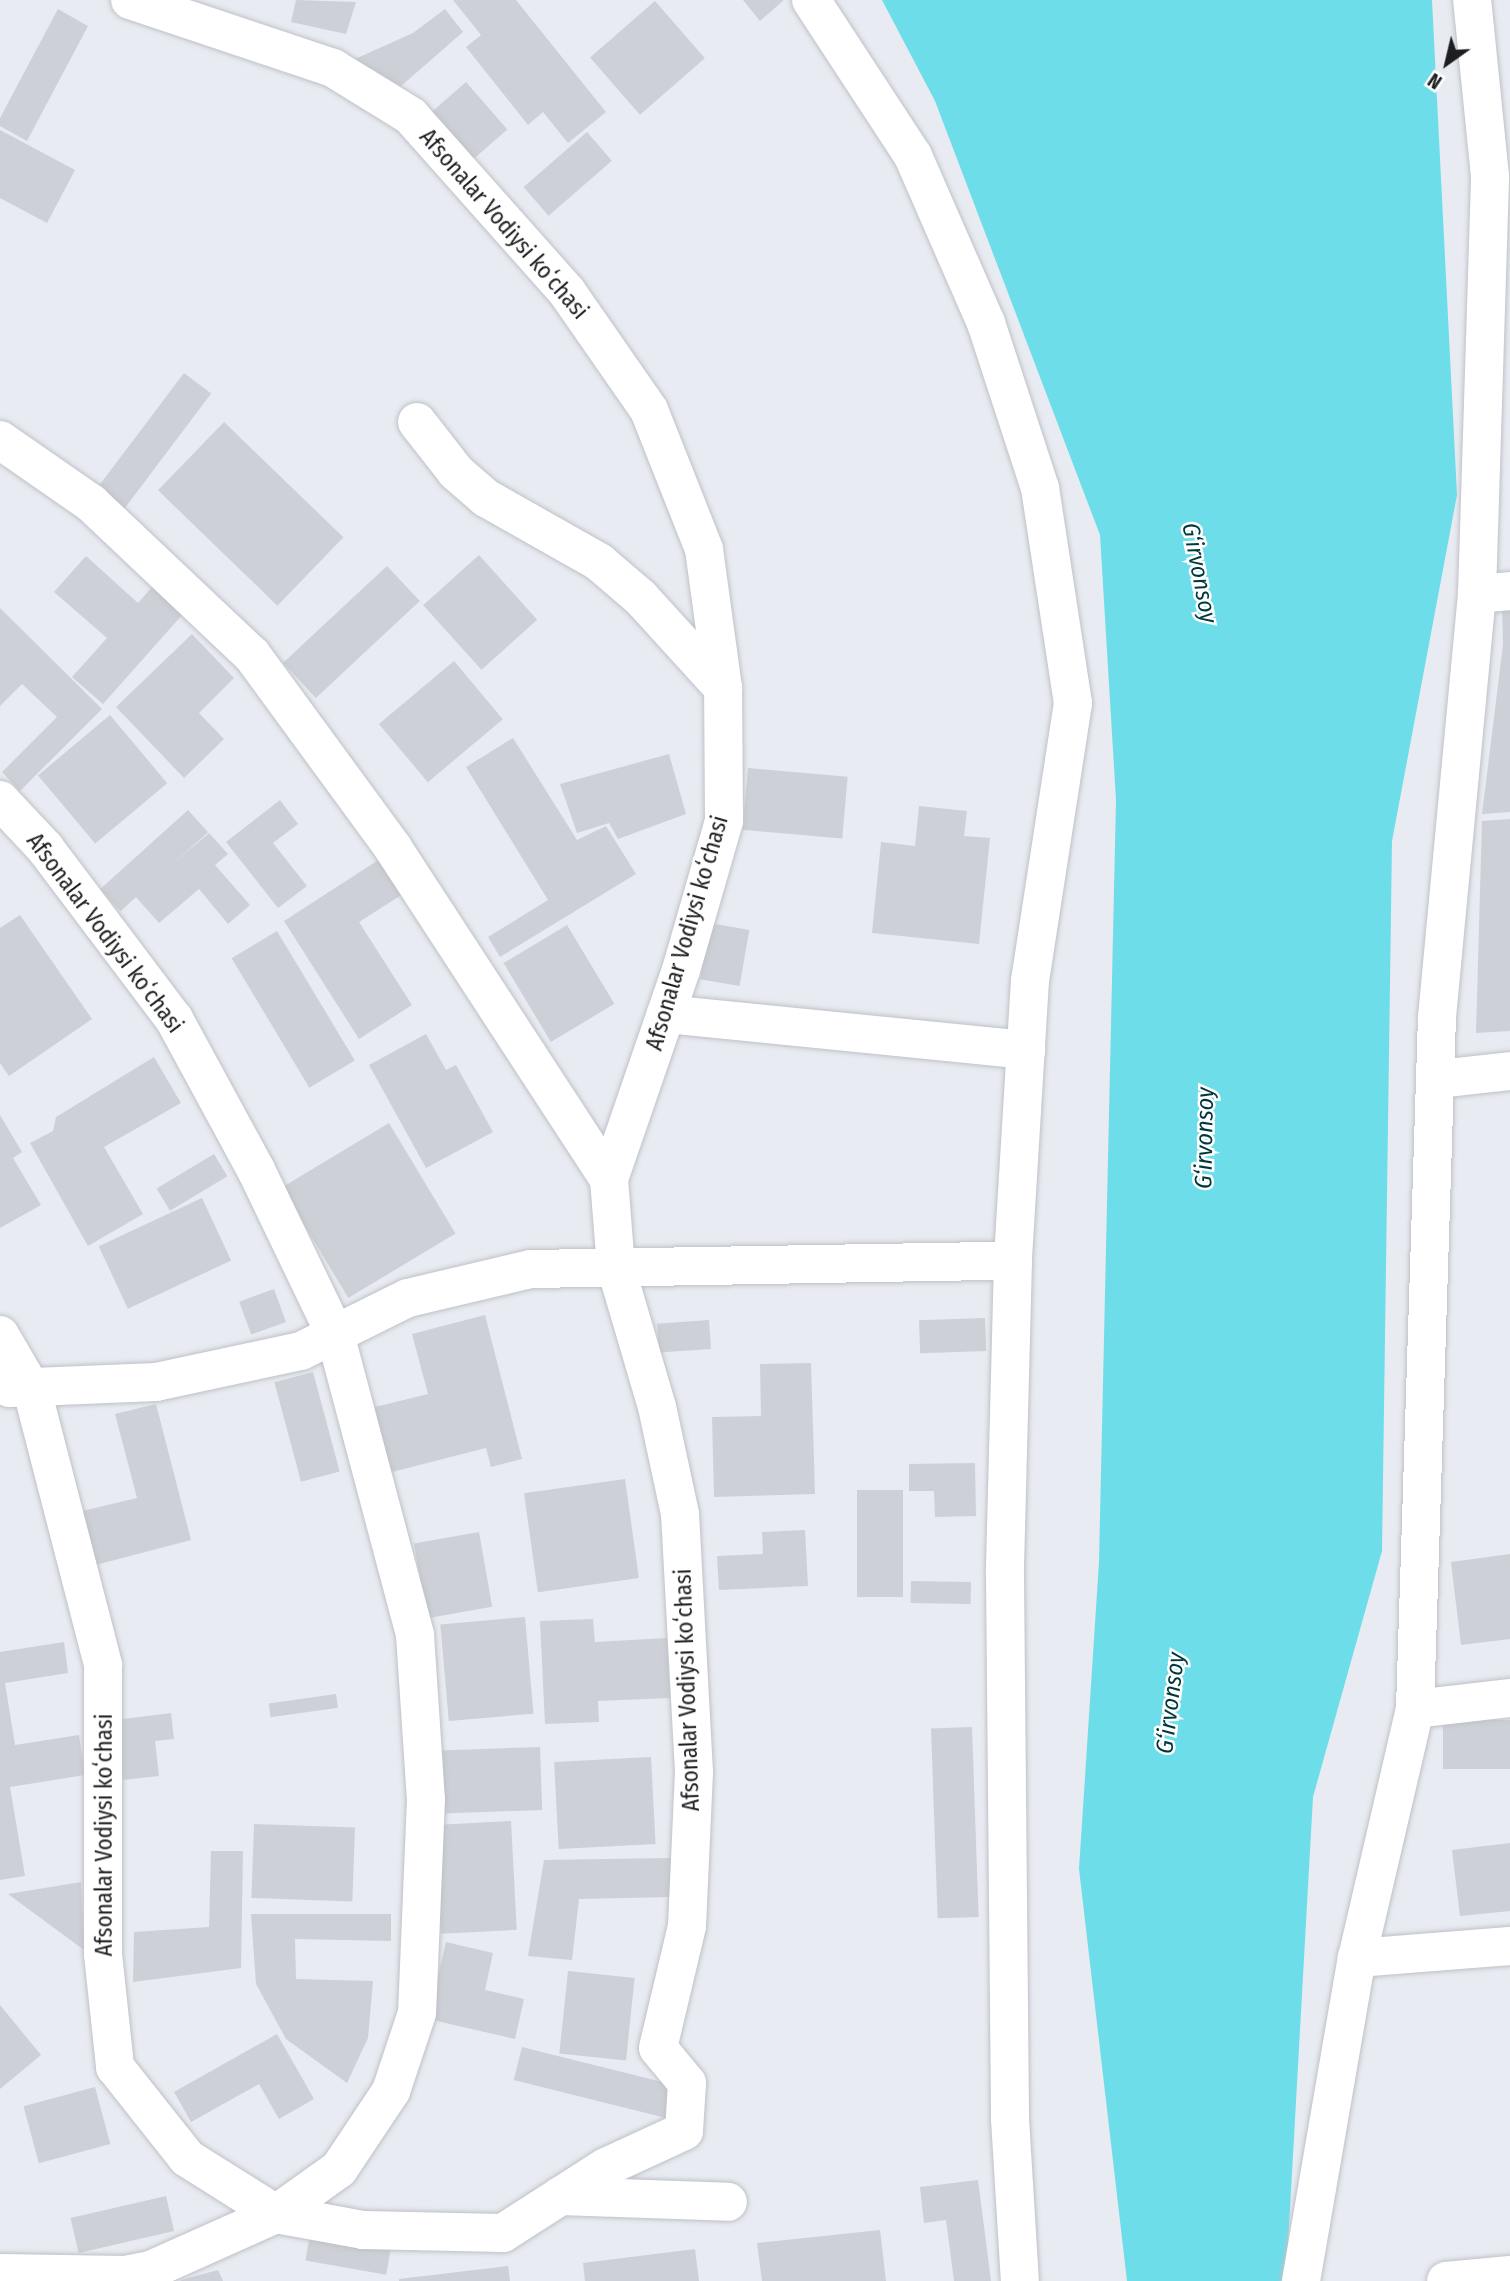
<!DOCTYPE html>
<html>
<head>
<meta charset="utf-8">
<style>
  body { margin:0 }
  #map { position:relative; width:1510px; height:2281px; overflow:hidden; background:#e8ebf1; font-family:"Fira Sans Condensed",sans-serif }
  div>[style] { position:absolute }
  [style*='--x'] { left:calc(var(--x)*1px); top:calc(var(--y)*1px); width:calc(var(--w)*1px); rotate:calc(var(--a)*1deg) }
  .water>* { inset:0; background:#6eddea }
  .building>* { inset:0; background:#cdd0d6; transform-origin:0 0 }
  .roads { filter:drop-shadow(0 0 2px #bec1c7) drop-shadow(0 0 2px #bec1c7) }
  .minor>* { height:38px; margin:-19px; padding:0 19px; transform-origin:19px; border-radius:19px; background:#fff }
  span { translate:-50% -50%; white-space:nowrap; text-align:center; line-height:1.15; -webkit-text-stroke:5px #fff; paint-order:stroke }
  .street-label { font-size:23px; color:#1d1e20 }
  .water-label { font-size:24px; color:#00373c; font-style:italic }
  .north { position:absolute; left:1412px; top:28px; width:70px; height:70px; -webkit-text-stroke:5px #fff; paint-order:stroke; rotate:214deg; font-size:19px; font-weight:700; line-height:28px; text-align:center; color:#1d1e20 }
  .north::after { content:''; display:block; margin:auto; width:24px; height:32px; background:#1d1e20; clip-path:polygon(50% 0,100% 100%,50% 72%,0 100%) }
</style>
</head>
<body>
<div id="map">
  <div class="water">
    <i style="clip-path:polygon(882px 0,1432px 0,1457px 495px,1392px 841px,1382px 1551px,1313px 1797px,1286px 2281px,1127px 2281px,1079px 1869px,1099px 1562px,1116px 800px,1100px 535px,935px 101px)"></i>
  </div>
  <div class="building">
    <i style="clip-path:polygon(296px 0,356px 2px,346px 34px,291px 22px)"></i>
    <i style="clip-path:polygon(453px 0,516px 0,606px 112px,568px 143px,543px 112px,528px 125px,466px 47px,481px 35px)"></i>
    <i style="clip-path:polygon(743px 0,784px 0,760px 21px)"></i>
    <i style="left:655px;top:1px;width:76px;height:86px;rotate:49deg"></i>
    <i style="clip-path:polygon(58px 9px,88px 26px,27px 141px,0 126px,0 118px)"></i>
    <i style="clip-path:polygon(445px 9px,463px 32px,401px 86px,355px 59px,413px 33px)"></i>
    <i style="left:466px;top:82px;width:63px;height:46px;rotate:49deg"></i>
    <i style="clip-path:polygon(0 130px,75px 170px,47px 223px,0 198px)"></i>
    <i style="left:587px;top:132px;width:38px;height:84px;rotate:49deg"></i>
    <i style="left:184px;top:373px;width:34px;height:146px;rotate:37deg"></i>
    <i style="left:224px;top:422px;width:166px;height:95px;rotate:44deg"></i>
    <i style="left:479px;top:555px;width:87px;height:75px;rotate:48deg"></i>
    <i style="clip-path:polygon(86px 556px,138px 603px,152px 587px,183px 614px,103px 704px,72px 677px,107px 638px,54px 592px)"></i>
    <i style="left:387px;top:566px;width:48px;height:142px;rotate:47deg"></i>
    <i style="clip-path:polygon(1510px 601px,1510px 812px,1482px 814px,1503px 645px,1502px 602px)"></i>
    <i style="clip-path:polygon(0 608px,102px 709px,20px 791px,2px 772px,57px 717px,22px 684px,0 706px)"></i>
    <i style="clip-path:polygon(192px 634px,234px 678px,199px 713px,224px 739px,184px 778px,116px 707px)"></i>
    <i style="left:454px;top:661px;width:76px;height:98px;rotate:50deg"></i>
    <i style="left:110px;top:715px;width:89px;height:94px;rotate:50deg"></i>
    <i style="clip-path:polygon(513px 738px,577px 840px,606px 826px,636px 874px,500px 957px,488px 937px,548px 900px,466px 767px)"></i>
    <i style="clip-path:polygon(669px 754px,686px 814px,618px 839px,609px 823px,577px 833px,560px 784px)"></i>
    <i style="left:748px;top:768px;width:100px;height:62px;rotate:5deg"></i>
    <i style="clip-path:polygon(280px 800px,298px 824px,273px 843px,307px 886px,278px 908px,226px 842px)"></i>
    <i style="clip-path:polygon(919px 806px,967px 811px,964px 836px,990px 838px,979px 944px,872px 933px,881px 842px,915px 846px)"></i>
    <i style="left:188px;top:810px;width:30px;height:118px;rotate:48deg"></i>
    <i style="clip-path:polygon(1510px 819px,1510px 1031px,1476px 1033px,1482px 821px)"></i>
    <i style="clip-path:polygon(209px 833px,228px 854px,215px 865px,250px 905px,228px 924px,199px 889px,159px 923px,135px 896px)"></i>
    <i style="clip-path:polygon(383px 857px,406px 892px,359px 922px,412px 1005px,359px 1039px,284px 921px)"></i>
    <i style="clip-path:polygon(20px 915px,92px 1019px,9px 1076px,0 1063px,0 928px)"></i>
    <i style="left:710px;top:923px;width:40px;height:57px;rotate:10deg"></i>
    <i style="left:567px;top:925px;width:92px;height:74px;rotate:59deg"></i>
    <i style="left:277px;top:931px;width:151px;height:53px;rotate:59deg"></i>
    <i style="clip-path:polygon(426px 1034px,446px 1070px,456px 1065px,493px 1132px,426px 1168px,369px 1065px)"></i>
    <i style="clip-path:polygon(154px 1057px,181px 1103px,104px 1147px,143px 1214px,88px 1246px,30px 1143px,53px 1131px,56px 1117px)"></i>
    <i style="clip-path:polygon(0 1115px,22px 1152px,13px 1158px,41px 1205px,0 1228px)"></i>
    <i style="left:389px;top:1123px;width:129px;height:125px;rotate:59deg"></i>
    <i style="left:214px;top:1154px;width:26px;height:67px;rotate:59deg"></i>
    <i style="left:202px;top:1198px;width:69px;height:114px;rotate:65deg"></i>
    <i style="left:274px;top:1289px;width:35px;height:37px;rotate:70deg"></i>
    <i style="clip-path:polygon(485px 1315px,522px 1459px,491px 1467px,486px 1448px,388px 1473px,371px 1408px,428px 1394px,412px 1334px)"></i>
    <i style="left:985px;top:1318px;width:33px;height:66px;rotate:88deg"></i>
    <i style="left:709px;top:1320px;width:29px;height:52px;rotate:86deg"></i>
    <i style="clip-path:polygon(811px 1363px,815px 1494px,714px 1497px,712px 1417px,761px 1416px,760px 1364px)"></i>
    <i style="left:313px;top:1372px;width:103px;height:40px;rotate:75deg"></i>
    <i style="clip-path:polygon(156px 1404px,191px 1540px,88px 1567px,74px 1513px,137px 1498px,115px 1414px)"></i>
    <i style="clip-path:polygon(975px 1463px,976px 1516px,935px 1517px,934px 1491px,909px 1491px,909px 1464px)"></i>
    <i style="left:625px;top:1479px;width:100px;height:102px;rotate:82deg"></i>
    <i style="left:857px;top:1490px;width:46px;height:107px"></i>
    <i style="clip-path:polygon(805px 1530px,808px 1586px,719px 1590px,717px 1556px,763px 1554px,762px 1532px)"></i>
    <i style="left:479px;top:1532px;width:76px;height:66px;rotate:80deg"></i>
    <i style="clip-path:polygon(1510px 1554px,1510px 1639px,1461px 1645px,1451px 1562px)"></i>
    <i style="left:911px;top:1581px;width:60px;height:22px;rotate:1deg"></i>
    <i style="left:525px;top:1617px;width:97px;height:85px;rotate:85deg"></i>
    <i style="clip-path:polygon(593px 1619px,595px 1642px,667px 1638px,670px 1698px,598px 1701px,599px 1722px,545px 1724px,540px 1621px)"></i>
    <i style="clip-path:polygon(64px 1642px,68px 1673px,5px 1683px,15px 1745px,79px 1735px,85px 1775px,10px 1787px,25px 1876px,0 1880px,0 1652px)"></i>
    <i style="left:336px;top:1694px;width:14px;height:68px;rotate:82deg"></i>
    <i style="clip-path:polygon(171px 1713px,174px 1739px,155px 1741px,159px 1776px,123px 1780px,115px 1720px)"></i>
    <i style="left:1510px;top:1720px;width:49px;height:67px;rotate:90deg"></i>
    <i style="left:972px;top:1727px;width:190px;height:41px;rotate:88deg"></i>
    <i style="left:540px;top:1747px;width:63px;height:101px;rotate:88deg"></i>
    <i style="left:651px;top:1757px;width:87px;height:97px;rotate:87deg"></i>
    <i style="left:511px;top:1821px;width:109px;height:76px;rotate:87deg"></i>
    <i style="left:254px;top:1824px;width:101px;height:74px;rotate:2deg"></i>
    <i style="clip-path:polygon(1510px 1843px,1510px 1911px,1460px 1916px,1452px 1850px)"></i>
    <i style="clip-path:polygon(211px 1851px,243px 1851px,241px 1968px,133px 1982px,134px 1932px,209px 1927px)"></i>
    <i style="clip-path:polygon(671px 1858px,672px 1897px,579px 1899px,572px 1960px,528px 1956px,544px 1860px)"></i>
    <i style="clip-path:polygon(81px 1882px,84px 1950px,8px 1894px)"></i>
    <i style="clip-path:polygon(251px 1914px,391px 1914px,391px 1941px,295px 1939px,296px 1979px,373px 1981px,368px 2038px,347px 2083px,286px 2039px,256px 1984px)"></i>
    <i style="clip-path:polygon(446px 1942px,493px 1953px,485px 1990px,524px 1999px,515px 2039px,428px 2019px)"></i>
    <i style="left:568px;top:1971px;width:67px;height:83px;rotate:6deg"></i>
    <i style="clip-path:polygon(0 2005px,41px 2055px,0 2089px)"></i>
    <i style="clip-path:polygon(277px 2034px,314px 2099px,279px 2119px,259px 2084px,191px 2122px,174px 2092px)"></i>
    <i style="left:522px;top:2047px;width:162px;height:34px;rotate:14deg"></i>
    <i style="left:95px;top:2087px;width:59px;height:74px;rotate:75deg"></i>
    <i style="clip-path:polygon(978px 2180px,991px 2281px,954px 2281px,946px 2220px,924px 2223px,920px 2187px)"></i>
    <i style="left:166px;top:2196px;width:36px;height:98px;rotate:77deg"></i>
    <i style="left:311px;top:2229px;width:82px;height:32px;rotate:10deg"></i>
    <i style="clip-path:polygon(880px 2230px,886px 2281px,762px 2281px,757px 2243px)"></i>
    <i style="clip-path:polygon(695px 2249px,699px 2281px,585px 2281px,583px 2263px)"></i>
    <i style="clip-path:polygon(508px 2266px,510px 2281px,399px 2281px,399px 2279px)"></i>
    <i style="clip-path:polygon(218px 2270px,223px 2281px,181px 2281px,181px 2280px)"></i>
  </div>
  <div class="roads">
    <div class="minor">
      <i style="--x:811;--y:0;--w:186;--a:56.8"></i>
      <i style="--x:913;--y:156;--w:182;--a:66.4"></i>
      <i style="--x:986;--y:323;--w:174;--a:71.9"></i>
      <i style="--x:1040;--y:488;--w:218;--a:81.3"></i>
      <i style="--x:1073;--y:703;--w:280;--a:98.8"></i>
      <i style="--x:1030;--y:980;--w:282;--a:93.5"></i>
      <i style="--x:1013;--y:1261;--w:314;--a:91.5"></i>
      <i style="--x:1005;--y:1575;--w:544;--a:89.47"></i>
      <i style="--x:1010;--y:2119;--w:162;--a:86.5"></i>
      <i style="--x:417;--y:422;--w:63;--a:52"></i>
      <i style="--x:456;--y:472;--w:40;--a:41"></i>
      <i style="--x:486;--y:498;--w:130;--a:29.5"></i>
      <i style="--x:599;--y:562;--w:55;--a:40.6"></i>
      <i style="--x:641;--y:598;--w:122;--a:47.7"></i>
      <i style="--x:0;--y:440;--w:111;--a:34.7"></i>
      <i style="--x:91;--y:503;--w:221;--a:43.4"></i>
      <i style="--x:252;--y:655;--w:239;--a:53.8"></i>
      <i style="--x:393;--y:848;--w:395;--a:56.9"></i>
      <i style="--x:1477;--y:594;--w:33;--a:-5"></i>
      <i style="--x:0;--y:800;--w:66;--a:46.8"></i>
      <i style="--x:45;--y:848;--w:214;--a:53"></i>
      <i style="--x:174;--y:1019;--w:172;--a:61.5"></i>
      <i style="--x:256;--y:1170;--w:182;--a:64.3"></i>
      <i style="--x:335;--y:1334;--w:311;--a:75.1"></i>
      <i style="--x:415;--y:1635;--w:164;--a:86.2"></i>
      <i style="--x:426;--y:1799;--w:214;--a:92.4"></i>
      <i style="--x:417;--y:2013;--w:82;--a:108.4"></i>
      <i style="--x:391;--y:2091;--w:94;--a:123.7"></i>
      <i style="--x:339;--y:2169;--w:77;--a:144.5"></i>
      <i style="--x:276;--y:2214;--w:137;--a:155.9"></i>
      <i style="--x:151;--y:2270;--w:26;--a:169"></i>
      <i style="--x:125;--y:2275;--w:125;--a:-179.1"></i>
      <i style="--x:666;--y:1014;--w:362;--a:5.7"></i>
      <i style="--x:1438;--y:1079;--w:72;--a:-6.3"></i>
      <i style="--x:0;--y:1335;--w:64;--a:59.8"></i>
      <i style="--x:32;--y:1390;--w:284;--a:75.5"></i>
      <i style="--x:103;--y:1665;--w:289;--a:90"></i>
      <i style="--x:103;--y:1954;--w:114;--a:83.9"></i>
      <i style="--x:115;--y:2067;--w:116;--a:51.6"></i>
      <i style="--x:187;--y:2158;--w:105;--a:32.2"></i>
      <i style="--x:276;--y:2214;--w:88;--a:10.4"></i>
      <i style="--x:363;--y:2230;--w:140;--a:1.2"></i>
      <i style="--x:503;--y:2233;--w:122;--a:-32.7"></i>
      <i style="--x:606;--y:2167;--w:86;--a:-24.8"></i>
      <i style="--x:684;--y:2131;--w:48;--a:-86.4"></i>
      <i style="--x:687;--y:2083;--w:45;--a:-129.6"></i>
      <i style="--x:658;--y:2048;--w:125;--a:-76.6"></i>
      <i style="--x:687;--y:1926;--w:154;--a:-87.4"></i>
      <i style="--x:694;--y:1772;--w:258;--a:-93.1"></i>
      <i style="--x:680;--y:1514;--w:109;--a:-102.1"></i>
      <i style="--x:657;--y:1407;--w:145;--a:-106.4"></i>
      <i style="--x:616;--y:1268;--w:89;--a:-94.5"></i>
      <i style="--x:609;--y:1179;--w:221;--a:-71"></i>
      <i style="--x:681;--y:970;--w:155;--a:-73.9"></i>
      <i style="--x:724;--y:821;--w:133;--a:-90.4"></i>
      <i style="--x:723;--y:688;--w:140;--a:-97.8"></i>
      <i style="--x:704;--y:549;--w:149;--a:-111.6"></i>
      <i style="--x:649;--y:410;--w:144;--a:-124.8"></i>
      <i style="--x:567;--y:292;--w:235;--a:-131.6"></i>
      <i style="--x:411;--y:116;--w:92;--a:-148.4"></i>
      <i style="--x:333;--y:68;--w:214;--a:-161.5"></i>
      <i style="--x:9;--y:1388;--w:147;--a:-2.3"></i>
      <i style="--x:156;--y:1382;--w:148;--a:-12.1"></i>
      <i style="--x:301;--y:1351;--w:119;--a:-26.4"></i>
      <i style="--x:408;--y:1298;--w:126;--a:-13.3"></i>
      <i style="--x:531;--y:1269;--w:482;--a:-1"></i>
      <i style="--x:1415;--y:1709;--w:96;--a:-6.6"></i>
      <i style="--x:1357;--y:1958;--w:153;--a:-4.5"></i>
      <i style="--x:560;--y:2196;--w:168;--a:2"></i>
      <i style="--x:1301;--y:2281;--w:328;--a:-80.2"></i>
      <i style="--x:1357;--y:1958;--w:256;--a:-76.9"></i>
      <i style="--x:1415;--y:1709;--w:692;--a:-88.18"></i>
      <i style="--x:1437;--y:1017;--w:425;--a:-84.6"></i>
      <i style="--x:1477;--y:594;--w:418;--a:-88.2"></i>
      <i style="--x:1490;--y:176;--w:177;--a:-95.8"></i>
      <i style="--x:1446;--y:2281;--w:64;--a:-5.4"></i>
    </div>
  </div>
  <div class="street-label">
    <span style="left:504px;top:224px;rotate:49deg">Afsonalar Vodiysi koʻchasi</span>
    <span style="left:105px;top:933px;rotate:53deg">Afsonalar Vodiysi koʻchasi</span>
    <span style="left:687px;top:933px;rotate:-74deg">Afsonalar Vodiysi koʻchasi</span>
    <span style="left:687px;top:1690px;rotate:-92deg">Afsonalar Vodiysi koʻchasi</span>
    <span style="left:104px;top:1835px;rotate:-90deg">Afsonalar Vodiysi koʻchasi</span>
  </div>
  <div class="water-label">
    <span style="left:1199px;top:573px;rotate:79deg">G‘irvonsoy</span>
    <span style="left:1205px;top:1138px;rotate:-89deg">G‘irvonsoy</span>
    <span style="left:1171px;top:1703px;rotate:-83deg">G‘irvonsoy</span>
  </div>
  <div class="north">N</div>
</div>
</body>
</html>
